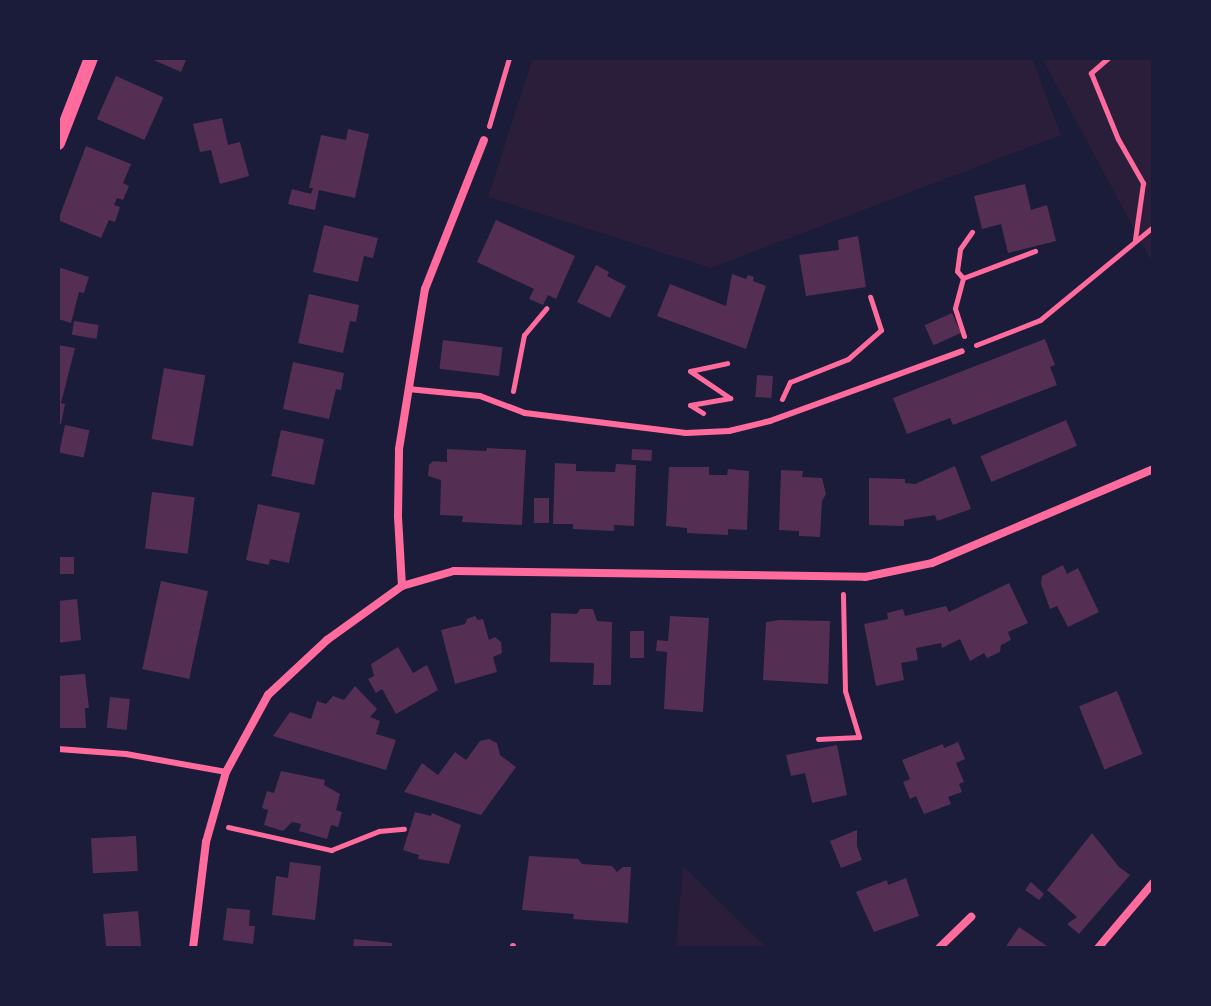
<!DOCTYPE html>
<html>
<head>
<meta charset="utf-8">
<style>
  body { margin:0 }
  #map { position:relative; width:1211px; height:1006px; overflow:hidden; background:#1b1b3a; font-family:Commissioner,sans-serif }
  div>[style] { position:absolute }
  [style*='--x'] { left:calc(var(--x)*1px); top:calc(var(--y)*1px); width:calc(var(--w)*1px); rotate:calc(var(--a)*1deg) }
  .green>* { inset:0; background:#2a1e3b }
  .building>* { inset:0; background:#542f53; transform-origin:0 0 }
  .path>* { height:5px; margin:-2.5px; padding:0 2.5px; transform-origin:2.5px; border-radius:2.5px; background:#ff6b9d }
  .service>* { height:6px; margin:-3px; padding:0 3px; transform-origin:3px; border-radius:3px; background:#ff6b9d }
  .minor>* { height:8px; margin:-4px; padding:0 4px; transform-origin:4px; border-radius:4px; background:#ff6b9d }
  .tertiary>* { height:14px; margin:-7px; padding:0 7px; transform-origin:7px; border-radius:7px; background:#ff6b9d }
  span { translate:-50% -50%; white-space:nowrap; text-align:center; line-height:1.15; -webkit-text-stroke:6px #1b1b3a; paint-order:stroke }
  .frame { position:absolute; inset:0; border:60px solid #1b1b3a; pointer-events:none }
</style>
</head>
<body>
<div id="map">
  <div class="green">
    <i style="clip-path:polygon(547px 58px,1032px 58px,1061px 135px,711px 268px,488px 197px,532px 60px)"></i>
    <i style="clip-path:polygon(1042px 58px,1153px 58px,1153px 264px)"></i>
    <i style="clip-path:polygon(683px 866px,767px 948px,676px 948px)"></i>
  </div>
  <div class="building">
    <i style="clip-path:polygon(149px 58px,187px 58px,181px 72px)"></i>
    <i style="left:116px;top:76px;width:52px;height:47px;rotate:24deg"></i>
    <i style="clip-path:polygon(222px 118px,228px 145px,240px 142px,249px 176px,220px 184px,211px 150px,200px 152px,193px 124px)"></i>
    <i style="clip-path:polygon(348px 129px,369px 134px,355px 198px,319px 190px,315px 210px,288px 204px,292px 189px,311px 194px,313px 188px,309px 188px,321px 135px,346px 140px)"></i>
    <i style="clip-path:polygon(86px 146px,131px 164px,123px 183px,129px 186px,123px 200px,117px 198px,114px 205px,120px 207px,115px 222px,109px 220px,101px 238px,58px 220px)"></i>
    <i style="clip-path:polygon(1025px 184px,1031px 210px,1047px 205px,1056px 241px,1008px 253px,1001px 224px,982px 229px,974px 196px)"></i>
    <i style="clip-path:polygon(496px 220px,575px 256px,556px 299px,548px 295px,543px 305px,529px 299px,534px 289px,477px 262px)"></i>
    <i style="clip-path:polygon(324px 225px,378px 238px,373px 258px,364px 256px,358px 282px,313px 272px)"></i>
    <i style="clip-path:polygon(858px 236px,866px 287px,806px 296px,799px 255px,839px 250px,838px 240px)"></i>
    <i style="clip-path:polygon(596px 265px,609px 272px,607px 276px,626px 286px,610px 318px,577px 302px)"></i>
    <i style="clip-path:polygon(58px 267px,89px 277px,84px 293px,79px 292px,71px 323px,58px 319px)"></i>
    <i style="clip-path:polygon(732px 274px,746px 279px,748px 275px,754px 277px,753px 281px,766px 286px,746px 349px,657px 316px,670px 284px,726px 306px)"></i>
    <i style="clip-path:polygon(309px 294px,359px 305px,356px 322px,350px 321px,343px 353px,298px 343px)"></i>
    <i style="left:952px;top:313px;width:22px;height:30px;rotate:66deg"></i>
    <i style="left:74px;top:321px;width:25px;height:14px;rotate:9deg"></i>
    <i style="clip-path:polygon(1045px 339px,1055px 365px,1050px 367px,1057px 385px,953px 425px,950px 418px,907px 434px,893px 398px)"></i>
    <i style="left:443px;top:340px;width:60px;height:29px;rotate:7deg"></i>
    <i style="clip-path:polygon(58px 345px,75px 348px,61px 403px,65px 404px,61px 424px,58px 424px)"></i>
    <i style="clip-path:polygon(293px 362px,344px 373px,341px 390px,336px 389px,329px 419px,283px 409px)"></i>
    <i style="left:164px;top:368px;width:42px;height:72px;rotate:10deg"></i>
    <i style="left:757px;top:375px;width:16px;height:22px;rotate:4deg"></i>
    <i style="left:1066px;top:420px;width:28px;height:93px;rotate:67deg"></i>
    <i style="left:65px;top:425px;width:25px;height:28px;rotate:12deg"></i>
    <i style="left:281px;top:430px;width:44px;height:47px;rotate:12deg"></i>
    <i style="clip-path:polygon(487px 448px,526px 450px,522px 525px,462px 522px,463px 516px,440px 515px,441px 480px,428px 476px,429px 465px,433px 461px,447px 462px,447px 449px,486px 451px)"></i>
    <i style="left:632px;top:449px;width:20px;height:11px;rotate:3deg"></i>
    <i style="clip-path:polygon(555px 463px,576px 464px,576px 471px,615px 472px,616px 464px,636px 465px,634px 526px,614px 525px,614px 531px,573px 529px,573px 524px,553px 524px)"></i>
    <i style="clip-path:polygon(955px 466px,971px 509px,937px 521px,935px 515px,904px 520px,904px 526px,869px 525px,869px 478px,905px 479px,905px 483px,915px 484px)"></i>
    <i style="clip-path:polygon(669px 467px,709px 467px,709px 475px,727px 475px,728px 469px,749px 471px,747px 530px,728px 529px,728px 535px,687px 533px,687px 528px,666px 526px)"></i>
    <i style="clip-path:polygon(781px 470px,803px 471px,802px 477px,822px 478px,826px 494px,822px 501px,820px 537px,799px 536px,799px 531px,779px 530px)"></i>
    <i style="left:152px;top:492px;width:43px;height:57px;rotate:7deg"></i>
    <i style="left:534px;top:498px;width:15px;height:25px"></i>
    <i style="clip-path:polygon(258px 504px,300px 513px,289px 563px,270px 559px,269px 565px,246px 560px)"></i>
    <i style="left:74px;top:557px;width:17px;height:16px;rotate:90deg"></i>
    <i style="clip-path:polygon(1063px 565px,1067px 574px,1078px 568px,1099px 612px,1068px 627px,1057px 606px,1050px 609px,1041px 584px,1042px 576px)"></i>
    <i style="left:161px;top:581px;width:48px;height:90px;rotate:12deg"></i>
    <i style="clip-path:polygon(1009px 583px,1028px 623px,1008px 632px,1011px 640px,1001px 645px,1000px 652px,987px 658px,984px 653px,970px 661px,960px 639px,942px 648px,941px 643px,916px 648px,918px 660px,901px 663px,904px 680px,876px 686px,864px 624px,888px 619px,887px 613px,903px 609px,905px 616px,946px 606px,949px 612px)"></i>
    <i style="clip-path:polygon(77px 599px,81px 640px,58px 643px,58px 601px)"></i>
    <i style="clip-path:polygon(580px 609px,593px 609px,597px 621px,612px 622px,611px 685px,593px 685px,594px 663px,550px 662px,551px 613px,577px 614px)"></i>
    <i style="clip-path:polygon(475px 616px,478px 620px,483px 619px,489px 640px,495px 637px,501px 642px,502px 653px,493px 657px,497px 672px,455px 684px,441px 630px,465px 624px,467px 619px)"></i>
    <i style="clip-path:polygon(670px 616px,709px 618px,703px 712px,664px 709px,667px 652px,656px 651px,657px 640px,668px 641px)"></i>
    <i style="clip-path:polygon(780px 620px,830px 621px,828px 684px,763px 680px,766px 622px)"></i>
    <i style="left:630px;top:631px;width:14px;height:27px"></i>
    <i style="clip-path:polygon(398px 647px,413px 673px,427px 665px,438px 690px,396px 714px,382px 689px,376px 693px,368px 679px,374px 676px,371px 664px)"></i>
    <i style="clip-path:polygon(85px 674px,89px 708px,85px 708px,86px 728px,58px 728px,58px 676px)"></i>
    <i style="clip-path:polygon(355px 686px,377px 709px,370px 717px,380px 721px,376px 734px,396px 740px,386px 770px,273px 736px,290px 712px,311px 719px,317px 701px,326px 704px,333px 696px,344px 700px)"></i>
    <i style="left:1117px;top:691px;width:68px;height:41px;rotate:68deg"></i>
    <i style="left:110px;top:697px;width:20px;height:31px;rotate:6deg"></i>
    <i style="clip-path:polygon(489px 739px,497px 743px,500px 755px,516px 767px,481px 815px,404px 792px,422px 763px,438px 775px,455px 752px,466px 760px,480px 741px)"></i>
    <i style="clip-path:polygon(958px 742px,965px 759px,956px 763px,964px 782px,959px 784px,962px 792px,948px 797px,951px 804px,924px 814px,916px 796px,910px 799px,903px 782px,910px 779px,902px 760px,943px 744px,944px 748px)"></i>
    <i style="clip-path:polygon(837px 745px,847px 795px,812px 803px,805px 773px,791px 776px,786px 755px)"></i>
    <i style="clip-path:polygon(281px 771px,325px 780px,324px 785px,340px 794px,336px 810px,342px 812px,338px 827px,331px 825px,327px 839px,299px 831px,301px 824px,292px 822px,283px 831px,264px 825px,268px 810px,262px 808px,267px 791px,274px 793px)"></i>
    <i style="clip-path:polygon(415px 812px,431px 816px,432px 813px,461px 825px,449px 864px,418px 859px,419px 855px,403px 850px)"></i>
    <i style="clip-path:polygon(857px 830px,857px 846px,862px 860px,841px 868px,830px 841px)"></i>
    <i style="clip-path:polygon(1092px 833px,1119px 867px,1130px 875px,1079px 934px,1067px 924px,1077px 917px,1047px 890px)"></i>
    <i style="left:136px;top:836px;width:35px;height:45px;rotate:87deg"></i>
    <i style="clip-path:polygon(529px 856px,578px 859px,582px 864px,612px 866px,617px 872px,623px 867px,631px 867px,628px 923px,573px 919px,574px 914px,522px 910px)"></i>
    <i style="clip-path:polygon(290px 862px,321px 866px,315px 920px,272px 915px,276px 876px,288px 878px)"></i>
    <i style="clip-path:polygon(906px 878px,919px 916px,874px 932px,856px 892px,887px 880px,888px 885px)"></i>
    <i style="clip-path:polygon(1031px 882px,1044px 894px,1039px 900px,1025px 890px)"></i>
    <i style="clip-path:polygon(227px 908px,250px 910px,249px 926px,255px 926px,253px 944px,223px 940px)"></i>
    <i style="left:138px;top:911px;width:37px;height:35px;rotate:85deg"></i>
    <i style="clip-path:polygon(1019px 927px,1050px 948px,1005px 948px)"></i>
    <i style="clip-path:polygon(354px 939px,392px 943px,392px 948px,353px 948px)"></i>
  </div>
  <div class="path">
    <i style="--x:1108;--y:58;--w:23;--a:139"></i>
    <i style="--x:1091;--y:73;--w:71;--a:67.8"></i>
    <i style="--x:1118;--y:139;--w:51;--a:60.4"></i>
    <i style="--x:1143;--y:183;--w:57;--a:98.1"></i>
    <i style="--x:489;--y:126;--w:71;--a:-73.6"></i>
    <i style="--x:963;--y:278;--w:9;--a:-131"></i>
    <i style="--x:957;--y:271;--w:22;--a:-82"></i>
    <i style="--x:960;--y:249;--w:21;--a:-55"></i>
    <i style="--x:964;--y:336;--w:29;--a:-108"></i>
    <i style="--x:955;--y:308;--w:31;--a:-75"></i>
    <i style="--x:963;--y:278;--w:77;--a:-20.6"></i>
    <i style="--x:976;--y:345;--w:69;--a:-21.3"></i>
    <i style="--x:1040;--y:320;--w:146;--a:-39.5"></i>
    <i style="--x:513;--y:391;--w:57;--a:-78.9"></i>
    <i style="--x:524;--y:335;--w:35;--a:-50"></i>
    <i style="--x:782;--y:399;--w:19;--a:-65"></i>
    <i style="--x:790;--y:382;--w:62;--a:-21.6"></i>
    <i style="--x:848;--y:359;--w:44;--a:-41.3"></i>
    <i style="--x:881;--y:330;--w:35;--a:-108"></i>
    <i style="--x:703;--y:413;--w:15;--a:-148"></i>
    <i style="--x:690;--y:405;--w:41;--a:-9.9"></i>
    <i style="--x:730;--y:398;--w:48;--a:-146"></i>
    <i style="--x:690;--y:371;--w:38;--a:-12"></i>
    <i style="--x:818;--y:739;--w:41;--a:-2.8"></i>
    <i style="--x:859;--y:737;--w:48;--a:-106.9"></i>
    <i style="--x:845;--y:691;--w:97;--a:-91.2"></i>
    <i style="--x:228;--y:827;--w:106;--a:12.6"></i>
    <i style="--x:331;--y:850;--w:52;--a:-21.6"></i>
    <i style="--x:379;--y:831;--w:25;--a:-5"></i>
  </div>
  <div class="service">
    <i style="--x:408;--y:389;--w:72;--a:5.6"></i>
    <i style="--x:480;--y:396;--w:48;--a:20.7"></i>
    <i style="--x:525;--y:413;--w:162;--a:7.1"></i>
    <i style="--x:686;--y:433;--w:43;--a:-2.7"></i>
    <i style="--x:729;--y:431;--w:42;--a:-13.7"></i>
    <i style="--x:770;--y:421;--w:204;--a:-20"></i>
    <i style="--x:58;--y:749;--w:68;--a:4.2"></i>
    <i style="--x:126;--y:754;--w:102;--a:10.2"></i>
    <i style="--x:513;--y:948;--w:2;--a:-90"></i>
  </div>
  <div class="minor">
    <i style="--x:402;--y:586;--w:70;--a:-93.3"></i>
    <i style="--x:398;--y:516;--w:67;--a:-89.1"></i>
    <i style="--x:399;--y:449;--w:162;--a:-80.8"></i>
    <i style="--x:425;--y:289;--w:160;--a:-68.4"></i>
    <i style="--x:193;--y:948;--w:107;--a:-83"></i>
    <i style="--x:206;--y:842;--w:73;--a:-74.1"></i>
    <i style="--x:226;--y:772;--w:88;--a:-61.4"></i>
    <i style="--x:268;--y:695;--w:81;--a:-43"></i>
    <i style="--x:327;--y:640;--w:92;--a:-35.8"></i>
    <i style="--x:402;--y:586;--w:54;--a:-16.1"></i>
    <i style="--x:454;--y:571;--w:411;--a:0.8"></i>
    <i style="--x:865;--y:577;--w:68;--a:-11.8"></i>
    <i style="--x:932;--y:563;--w:240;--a:-23"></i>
    <i style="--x:939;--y:948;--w:45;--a:-44.1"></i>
    <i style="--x:1098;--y:948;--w:85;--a:-49.8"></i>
  </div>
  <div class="tertiary">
    <i style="--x:58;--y:143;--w:91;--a:-68.8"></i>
  </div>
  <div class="frame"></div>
</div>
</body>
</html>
